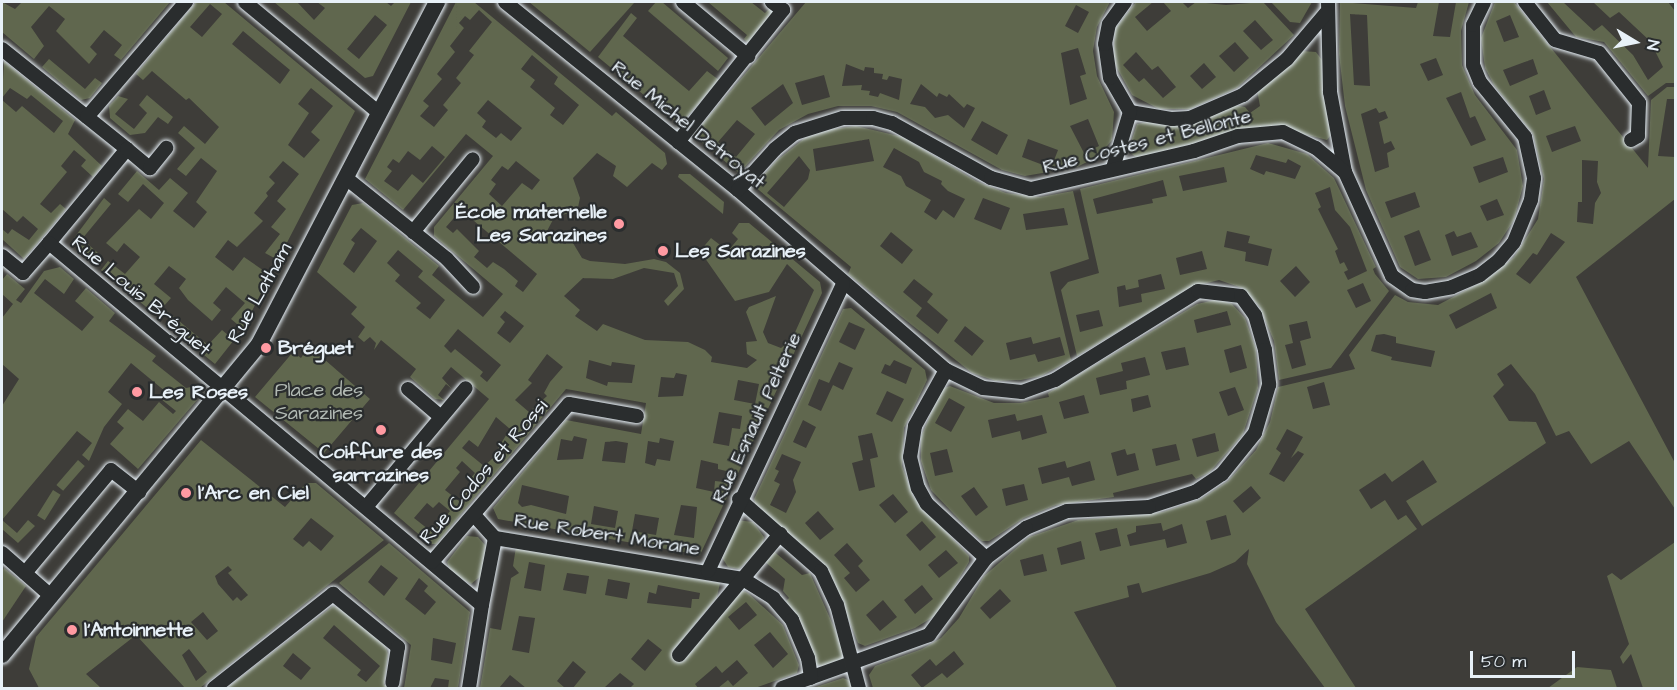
<!DOCTYPE html>
<html>
<head>
<meta charset="utf-8">
<style>
  body { margin:0 }
  #map { position:relative; width:1677px; height:690px; overflow:hidden; background:#3e3d39; font-family:"Architects Daughter",sans-serif }
  div>[style] { position:absolute }
  [style*='--x'] { left:calc(var(--x)*1px); top:calc(var(--y)*1px); width:calc(var(--w)*1px); rotate:calc(var(--a)*1deg) }
  .green>* { inset:0; background:#60674e; transform-origin:0 0 }
  .roads { filter:drop-shadow(0 0 2px #e8f1f8) drop-shadow(0 0 2px #e8f1f8) }
  .minor>* { height:14px; margin:-7px; padding:0 7px; transform-origin:7px; border-radius:7px; background:#2a2d2e }
  .tertiary>* { height:16px; margin:-8px; padding:0 8px; transform-origin:8px; border-radius:8px; background:#2a2d2e }
  .dots>* { width:16px; height:16px; translate:-50% -50%; box-sizing:border-box; border:3px solid #2a2d2e; border-radius:50% }
  span { translate:-50% -50%; white-space:nowrap; text-align:center; line-height:1.15; -webkit-text-stroke:4.5px #2a2d2e; paint-order:stroke }
  .street-label { font-size:20px; color:#e8f1f8 }
  .poi-label { font-size:20px; color:#e8f1f8; font-weight:700 }
  .right { translate:-100% -50%; text-align:right }
  .left { translate:0 -50%; text-align:left }
  .park-label { font-size:20px; color:#b2bab4 }
  .frame { position:absolute; inset:0; border:3px solid #e8f1f8; pointer-events:none }
  .north { position:absolute; left:1605px; top:12px; width:60px; height:60px; -webkit-text-stroke:4px #2a2d2e; paint-order:stroke; rotate:100deg; font-size:16px; font-weight:700; line-height:24px; text-align:center; color:#e8f1f8 }
  .north::after { content:''; display:block; margin:auto; width:21px; height:27px; background:#e8f1f8; clip-path:polygon(50% 0,100% 100%,50% 72%,0 100%) }
  .scale { position:absolute; left:1470px; top:651px; width:105px; height:27px; box-sizing:border-box; border:3px solid #e8f1f8; border-top:0; padding-left:8px; font-size:18px; line-height:21px; white-space:nowrap; color:#e8f1f8; -webkit-text-stroke:4px #2a2d2e; paint-order:stroke }
</style>
</head>
<body>
<div id="map">
  <div class="green">
    <i style="clip-path:polygon(2px 2px,15px 9px,22px 2px,170px 2px,121px 60px,114px 55px,122px 45px,104px 30px,90px 47px,97px 54px,89px 64px,56px 31px,65px 19px,49px 6px,31px 27px,44px 46px,34px 59px,2px 32px)"></i>
    <i style="clip-path:polygon(evenodd,196px 2px,224px 2px,355px 111px,278px 260px,265px 253px,280px 234px,271px 227px,286px 209px,277px 201px,299px 174px,283px 161px,269px 177px,275px 183px,266px 193px,268px 196px,254px 213px,263px 221px,237px 247px,228px 240px,215px 257px,233px 271px,244px 257px,270px 275px,243px 329px,231px 319px,245px 303px,226px 287px,213px 303px,221px 310px,212px 321px,188px 300px,179px 288px,186px 279px,169px 266px,154px 284px,171px 298px,156px 315px,101px 270px,108px 261px,125px 274px,140px 257px,124px 243px,117px 252px,106px 243px,139px 209px,151px 219px,164px 203px,143px 184px,128px 202px,118px 194px,137px 171px,159px 190px,170px 178px,188px 193px,173px 211px,194px 228px,207px 212px,196px 202px,217px 171px,201px 158px,186px 176px,177px 169px,195px 148px,178px 133px,184px 126px,205px 144px,219px 127px,189px 98px,186px 100px,152px 71px,143px 80px,136px 74px,196px 2px,210px 4px,222px 14px,202px 37px,190px 27px,210px 4px,196px 2px,243px 31px,290px 70px,280px 84px,232px 44px,243px 31px,196px 2px,311px 88px,333px 106px,311px 132px,320px 140px,304px 158px,288px 145px,309px 113px,298px 104px,311px 88px)"></i>
    <i style="clip-path:polygon(evenodd,274px 2px,297px 2px,314px 20px,325px 8px,317px 2px,386px 2px,391px 6px,395px 2px,411px 2px,373px 76px,365px 78px,274px 2px,375px 15px,387px 25px,359px 59px,347px 49px,375px 15px)"></i>
    <i style="clip-path:polygon(evenodd,456px 2px,474px 2px,612px 116px,616px 112px,665px 153px,667px 164px,662px 170px,652px 163px,627px 187px,613px 176px,616px 166px,597px 153px,573px 178px,580px 198px,577px 212px,555px 216px,547px 231px,555px 239px,573px 243px,582px 258px,590px 261px,625px 264px,654px 259px,666px 262px,680px 273px,684px 289px,668px 306px,664px 301px,678px 286px,674px 273px,644px 268px,613px 279px,583px 278px,564px 296px,580px 310px,575px 316px,597px 331px,603px 324px,645px 340px,688px 342px,705px 350px,712px 357px,711px 362px,747px 368px,757px 360px,747px 354px,746px 342px,757px 341px,746px 312px,749px 307px,776px 296px,763px 332px,768px 343px,781px 348px,792px 339px,814px 290px,787px 264px,769px 292px,735px 301px,700px 251px,711px 238px,728px 251px,738px 239px,732px 233px,739px 223px,749px 223px,820px 282px,822px 293px,700px 555px,498px 519px,493px 508px,566px 420px,641px 434px,646px 403px,566px 389px,436px 544px,430px 544px,394px 513px,489px 399px,451px 367px,442px 378px,452px 389px,446px 384px,438px 395px,444px 400px,435px 399px,410px 377px,416px 369px,381px 340px,374px 350px,376px 343px,370px 337px,364px 342px,358px 337px,365px 327px,351px 314px,357px 307px,317px 272px,352px 205px,363px 203px,439px 266px,432px 275px,483px 317px,503px 294px,434px 236px,434px 227px,493px 156px,466px 134px,403px 210px,365px 179px,456px 2px,479px 10px,492px 22px,469px 51px,474px 55px,456px 78px,461px 83px,443px 105px,448px 110px,434px 127px,420px 116px,429px 106px,423px 101px,442px 79px,437px 74px,455px 52px,450px 46px,464px 28px,459px 23px,465px 16px,470px 20px,479px 10px,456px 2px,532px 55px,558px 77px,554px 84px,579px 105px,563px 125px,550px 115px,555px 108px,530px 87px,535px 80px,521px 69px,532px 55px,456px 2px,488px 100px,522px 128px,511px 141px,501px 133px,496px 138px,482px 127px,486px 121px,477px 113px,488px 100px,456px 2px,432px 146px,445px 157px,423px 183px,412px 174px,398px 191px,384px 181px,392px 171px,387px 167px,393px 159px,399px 163px,408px 151px,420px 160px,432px 146px,456px 2px,516px 161px,540px 180px,532px 190px,522px 183px,502px 206px,489px 194px,496px 184px,491px 180px,502px 166px,508px 170px,516px 161px,456px 2px,461px 210px,537px 274px,523px 292px,515px 286px,518px 281px,504px 269px,493px 262px,487px 268px,474px 257px,479px 251px,457px 229px,453px 233px,446px 227px,461px 210px,456px 2px,361px 228px,377px 241px,354px 273px,343px 264px,355px 243px,351px 240px,361px 228px,456px 2px,398px 250px,423px 271px,418px 277px,445px 300px,430px 319px,416px 308px,421px 303px,395px 281px,400px 275px,387px 263px,398px 250px,456px 2px,505px 311px,524px 326px,510px 343px,497px 333px,505px 322px,500px 317px,505px 311px,456px 2px,458px 329px,501px 365px,487px 382px,480px 376px,483px 372px,455px 349px,451px 353px,444px 346px,458px 329px,456px 2px,547px 354px,563px 367px,550px 382px,544px 393px,547px 396px,529px 412px,515px 400px,532px 383px,528px 380px,547px 354px,456px 2px,589px 360px,611px 366px,612px 362px,635px 365px,632px 383px,608px 382px,607px 386px,586px 378px,589px 360px,456px 2px,676px 373px,687px 375px,683px 396px,658px 397px,661px 377px,674px 378px,676px 373px,456px 2px,738px 380px,759px 384px,755px 404px,734px 400px,738px 380px,456px 2px,719px 412px,742px 416px,740px 429px,732px 428px,729px 446px,713px 443px,719px 412px,456px 2px,496px 417px,510px 429px,498px 448px,501px 451px,484px 466px,462px 448px,469px 440px,478px 447px,496px 417px,456px 2px,574px 436px,587px 439px,583px 459px,557px 460px,561px 439px,572px 441px,574px 436px,456px 2px,660px 438px,674px 441px,670px 461px,657px 459px,655px 466px,645px 463px,648px 441px,659px 443px,660px 438px,456px 2px,616px 441px,628px 443px,625px 463px,602px 461px,605px 442px,616px 441px,456px 2px,701px 460px,718px 464px,718px 469px,726px 471px,724px 482px,715px 481px,714px 492px,696px 488px,701px 460px,456px 2px,462px 461px,475px 473px,470px 479px,474px 483px,459px 501px,445px 490px,460px 472px,456px 468px,462px 461px,456px 2px,522px 485px,569px 496px,566px 514px,531px 505px,522px 507px,518px 503px,522px 485px,456px 2px,439px 502px,450px 511px,433px 533px,414px 518px,427px 503px,433px 508px,439px 502px,456px 2px,681px 505px,697px 507px,694px 538px,674px 535px,681px 505px,456px 2px,594px 506px,618px 511px,615px 528px,591px 524px,594px 506px,456px 2px,635px 514px,659px 518px,656px 535px,632px 531px,635px 514px)"></i>
    <i style="clip-path:polygon(529px 2px,633px 2px,634px 3px,590px 52px)"></i>
    <i style="clip-path:polygon(656px 2px,662px 2px,728px 58px,718px 71px,648px 11px)"></i>
    <i style="clip-path:polygon(708px 2px,751px 2px,765px 13px,771px 7px,773px 12px,757px 40px,748px 43px,744px 39px,747px 35px)"></i>
    <i style="clip-path:polygon(evenodd,806px 2px,1110px 2px,1097px 27px,1093px 51px,1097px 76px,1114px 112px,1112px 140px,1099px 156px,1077px 167px,1025px 176px,1002px 170px,897px 112px,871px 106px,838px 106px,808px 114px,779px 130px,739px 173px,693px 135px,806px 2px,1076px 5px,1089px 12px,1078px 33px,1065px 26px,1076px 5px,806px 2px,1078px 48px,1086px 74px,1080px 76px,1087px 99px,1070px 105px,1061px 53px,1078px 48px,806px 2px,846px 64px,864px 71px,865px 67px,874px 68px,874px 73px,883px 74px,882px 79px,887px 80px,889px 76px,902px 79px,899px 100px,880px 93px,878px 97px,869px 95px,870px 91px,861px 90px,862px 85px,842px 86px,846px 64px,806px 2px,824px 75px,830px 97px,802px 105px,795px 83px,824px 75px,806px 2px,783px 84px,793px 103px,765px 126px,751px 108px,783px 84px,806px 2px,921px 84px,937px 97px,939px 93px,947px 97px,949px 94px,964px 108px,967px 104px,975px 108px,964px 128px,948px 115px,935px 118px,925px 107px,910px 104px,921px 84px,806px 2px,1088px 119px,1099px 146px,1084px 153px,1070px 126px,1088px 119px,806px 2px,737px 120px,755px 134px,736px 157px,718px 142px,737px 120px,806px 2px,982px 121px,1008px 135px,997px 155px,971px 140px,982px 121px,806px 2px,1028px 139px,1058px 150px,1051px 168px,1022px 157px,1028px 139px)"></i>
    <i style="clip-path:polygon(evenodd,1136px 2px,1153px 2px,1135px 17px,1147px 31px,1171px 11px,1163px 2px,1182px 2px,1188px 8px,1196px 2px,1226px 5px,1263px 2px,1294px 35px,1237px 88px,1190px 109px,1159px 109px,1132px 95px,1113px 61px,1115px 29px,1136px 2px,1255px 20px,1273px 40px,1261px 50px,1243px 31px,1255px 20px,1136px 2px,1235px 42px,1249px 58px,1234px 72px,1219px 56px,1235px 42px,1136px 2px,1136px 52px,1152px 70px,1158px 66px,1176px 87px,1163px 98px,1144px 78px,1139px 82px,1123px 65px,1136px 52px,1136px 2px,1204px 63px,1216px 77px,1202px 89px,1190px 76px,1204px 63px)"></i>
    <i style="clip-path:polygon(1271px 2px,1312px 2px,1300px 23px,1290px 22px)"></i>
    <i style="clip-path:polygon(evenodd,1340px 2px,1416px 8px,1418px 2px,1439px 2px,1433px 36px,1450px 37px,1456px 2px,1469px 2px,1461px 31px,1462px 65px,1475px 95px,1517px 150px,1523px 186px,1514px 220px,1499px 243px,1476px 261px,1446px 277px,1418px 279px,1400px 267px,1366px 190px,1345px 106px,1339px 54px,1340px 2px,1350px 14px,1367px 15px,1370px 86px,1354px 85px,1350px 14px,1340px 2px,1436px 58px,1443px 75px,1428px 81px,1420px 64px,1436px 58px,1340px 2px,1461px 92px,1470px 118px,1475px 116px,1486px 140px,1471px 146px,1446px 98px,1461px 92px,1340px 2px,1376px 108px,1379px 113px,1385px 111px,1388px 118px,1379px 122px,1384px 144px,1391px 141px,1395px 149px,1387px 153px,1389px 167px,1375px 172px,1361px 114px,1376px 108px,1340px 2px,1503px 157px,1508px 172px,1479px 183px,1473px 167px,1503px 157px,1340px 2px,1415px 192px,1420px 207px,1391px 218px,1385px 202px,1415px 192px,1340px 2px,1497px 199px,1504px 215px,1487px 221px,1480px 206px,1497px 199px,1340px 2px,1419px 230px,1431px 260px,1415px 266px,1404px 236px,1419px 230px,1340px 2px,1454px 231px,1457px 237px,1471px 232px,1478px 247px,1452px 256px,1445px 235px,1454px 231px)"></i>
    <i style="clip-path:polygon(evenodd,1495px 2px,1514px 2px,1648px 168px,1651px 100px,1667px 87px,1675px 87px,1675px 99px,1667px 99px,1658px 156px,1675px 157px,1675px 199px,1576px 277px,1675px 463px,1675px 509px,1629px 441px,1591px 464px,1569px 431px,1556px 436px,1535px 394px,1511px 364px,1497px 374px,1504px 385px,1493px 396px,1509px 421px,1536px 422px,1546px 443px,1422px 526px,1406px 501px,1437px 482px,1423px 460px,1392px 482px,1385px 473px,1359px 490px,1371px 509px,1385px 500px,1398px 520px,1406px 515px,1417px 529px,1305px 609px,1356px 688px,1325px 688px,1276px 622px,1247px 564px,1249px 549px,1235px 562px,1210px 573px,1142px 593px,1139px 583px,1127px 586px,1129px 597px,1074px 612px,1117px 688px,873px 688px,869px 675px,875px 666px,922px 649px,941px 638px,959px 618px,984px 576px,1029px 537px,1078px 520px,1163px 512px,1201px 499px,1228px 481px,1256px 450px,1270px 422px,1278px 387px,1355px 369px,1349px 355px,1395px 295px,1408px 302px,1438px 305px,1487px 279px,1514px 257px,1538px 219px,1544px 179px,1533px 134px,1494px 85px,1485px 68px,1481px 38px,1495px 2px,1510px 15px,1519px 37px,1504px 42px,1496px 21px,1510px 15px,1495px 2px,1533px 59px,1538px 74px,1510px 86px,1503px 70px,1533px 59px,1495px 2px,1544px 90px,1551px 109px,1536px 115px,1529px 96px,1544px 90px,1495px 2px,1575px 126px,1581px 141px,1552px 152px,1546px 136px,1575px 126px,1495px 2px,1582px 160px,1598px 161px,1597px 182px,1601px 193px,1595px 203px,1593px 224px,1577px 222px,1578px 202px,1582px 202px,1582px 160px,1495px 2px,1551px 233px,1565px 242px,1530px 284px,1516px 274px,1533px 253px,1537px 255px,1551px 233px,1495px 2px,1491px 293px,1497px 308px,1456px 329px,1449px 315px,1491px 293px,1495px 2px,1384px 334px,1396px 337px,1396px 343px,1435px 351px,1431px 367px,1391px 360px,1392px 357px,1371px 351px,1376px 335px,1384px 334px,1495px 2px,1324px 382px,1330px 405px,1313px 409px,1307px 387px,1324px 382px,1495px 2px,1287px 429px,1303px 437px,1291px 458px,1298px 451px,1304px 454px,1284px 482px,1269px 474px,1281px 453px,1276px 449px,1287px 429px,1495px 2px,1251px 486px,1261px 498px,1243px 513px,1233px 501px,1251px 486px,1495px 2px,1226px 515px,1231px 535px,1211px 540px,1206px 521px,1226px 515px,1495px 2px,1161px 523px,1163px 531px,1182px 524px,1187px 543px,1167px 548px,1165px 539px,1130px 546px,1127px 535px,1136px 532px,1136px 526px,1161px 523px,1495px 2px,1117px 528px,1121px 546px,1100px 551px,1095px 533px,1117px 528px,1495px 2px,1081px 541px,1085px 559px,1061px 565px,1057px 548px,1081px 541px,1495px 2px,1043px 554px,1047px 571px,1024px 576px,1020px 560px,1043px 554px,1495px 2px,1000px 589px,1011px 601px,990px 619px,980px 608px,1000px 589px,1495px 2px,954px 651px,964px 664px,947px 678px,942px 673px,922px 688px,911px 675px,930px 659px,936px 666px,954px 651px)"></i>
    <i style="clip-path:polygon(1547px 2px,1563px 2px,1594px 31px,1602px 25px,1633px 55px,1648px 80px,1663px 67px,1650px 41px,1619px 12px,1610px 18px,1593px 2px,1668px 2px,1675px 11px,1675px 83px,1666px 83px,1648px 96px,1604px 42px,1576px 37px)"></i>
    <i style="clip-path:polygon(631px 13px,637px 18px,623px 36px,689px 91px,707px 71px,719px 80px,680px 125px,598px 57px)"></i>
    <i style="clip-path:polygon(1302px 51px,1316px 52px,1322px 60px,1333px 132px,1327px 140px,1296px 132px,1222px 136px,1137px 158px,1128px 151px,1137px 124px,1234px 105px,1245px 107px,1250px 113px,1260px 106px,1257px 90px)"></i>
    <i style="clip-path:polygon(49px 59px,85px 89px,95px 78px,102px 83px,90px 98px,81px 100px,42px 67px)"></i>
    <i style="clip-path:polygon(4px 61px,75px 120px,68px 134px,102px 166px,93px 177px,81px 166px,86px 160px,74px 150px,61px 166px,67px 172px,40px 204px,51px 213px,60px 204px,66px 209px,24px 259px,2px 239px,2px 229px,8px 234px,12px 229px,29px 240px,38px 229px,23px 216px,17px 222px,2px 209px,2px 100px,16px 112px,22px 106px,54px 133px,63px 121px,31px 95px,27px 99px,10px 88px,2px 98px)"></i>
    <i style="clip-path:polygon(147px 95px,173px 117px,168px 124px,158px 117px,145px 133px,130px 135px,110px 118px,109px 106px,118px 96px,128px 99px,115px 114px,134px 129px,147px 113px,139px 105px)"></i>
    <i style="clip-path:polygon(evenodd,856px 126px,903px 137px,976px 181px,1006px 193px,1040px 197px,1073px 191px,1089px 259px,1050px 272px,1071px 360px,1041px 376px,1021px 380px,996px 381px,972px 373px,848px 274px,851px 267px,754px 186px,776px 161px,806px 137px,825px 130px,856px 126px,869px 139px,874px 161px,816px 171px,813px 149px,869px 139px,856px 126px,894px 148px,919px 162px,924px 172px,942px 181px,941px 184px,948px 191px,965px 199px,954px 218px,943px 210px,936px 220px,924px 212px,931px 200px,906px 186px,901px 176px,883px 167px,894px 148px,856px 126px,799px 156px,810px 170px,808px 179px,784px 207px,767px 193px,799px 156px,856px 126px,983px 198px,1010px 208px,1001px 230px,974px 219px,983px 198px,856px 126px,1064px 208px,1068px 225px,1026px 230px,1023px 214px,1064px 208px,856px 126px,891px 232px,913px 250px,902px 264px,880px 246px,891px 232px,856px 126px,914px 279px,933px 294px,927px 302px,948px 320px,938px 334px,916px 316px,922px 308px,903px 292px,914px 279px,856px 126px,965px 326px,984px 341px,972px 356px,954px 341px,965px 326px,856px 126px,1031px 337px,1033px 344px,1060px 337px,1065px 355px,1038px 362px,1035px 354px,1010px 360px,1006px 343px,1031px 337px)"></i>
    <i style="clip-path:polygon(evenodd,1268px 143px,1307px 154px,1334px 178px,1376px 267px,1373px 269px,1375px 274px,1389px 291px,1331px 368px,1279px 380px,1274px 341px,1259px 306px,1242px 288px,1219px 280px,1191px 287px,1077px 356px,1061px 290px,1068px 282px,1099px 273px,1080px 189px,1268px 143px,1256px 155px,1286px 163px,1288px 159px,1301px 166px,1295px 179px,1266px 171px,1264px 175px,1250px 169px,1256px 155px,1268px 143px,1224px 167px,1227px 182px,1183px 191px,1179px 176px,1224px 167px,1268px 143px,1163px 180px,1167px 196px,1152px 199px,1153px 203px,1097px 214px,1093px 199px,1163px 180px,1268px 143px,1330px 187px,1335px 210px,1350px 227px,1367px 271px,1348px 280px,1344px 272px,1348px 270px,1344px 262px,1340px 264px,1335px 251px,1338px 249px,1318px 209px,1321px 207px,1315px 193px,1330px 187px,1268px 143px,1227px 231px,1250px 236px,1248px 243px,1272px 249px,1268px 266px,1245px 261px,1246px 252px,1224px 247px,1227px 231px,1268px 143px,1202px 251px,1207px 269px,1180px 275px,1176px 258px,1202px 251px,1268px 143px,1296px 266px,1310px 282px,1295px 297px,1280px 281px,1296px 266px,1268px 143px,1161px 274px,1165px 289px,1141px 294px,1142px 302px,1119px 307px,1117px 287px,1125px 285px,1126px 290px,1139px 287px,1138px 280px,1161px 274px,1268px 143px,1363px 283px,1371px 301px,1356px 308px,1347px 290px,1363px 283px,1268px 143px,1099px 310px,1103px 326px,1080px 332px,1076px 315px,1099px 310px,1268px 143px,1307px 321px,1311px 338px,1300px 341px,1306px 365px,1292px 369px,1285px 345px,1293px 343px,1289px 325px,1307px 321px)"></i>
    <i style="clip-path:polygon(679px 174px,690px 174px,724px 202px,723px 214px,678px 177px)"></i>
    <i style="clip-path:polygon(104px 198px,111px 204px,82px 239px,98px 253px,90px 261px,76px 247px,74px 238px)"></i>
    <i style="clip-path:polygon(60px 267px,74px 279px,64px 294px,45px 279px,34px 293px,82px 331px,94px 317px,75px 301px,86px 288px,115px 313px,109px 321px,156px 356px,152px 361px,186px 388px,191px 387px,197px 400px,138px 469px,110px 444px,124px 428px,117px 422px,128px 409px,143px 421px,159px 402px,173px 414px,176px 411px,161px 399px,166px 392px,131px 363px,108px 392px,122px 404px,104px 427px,89px 461px,82px 455px,92px 443px,77px 431px,2px 520px,17px 533px,28px 520px,35px 526px,18px 543px,2px 529px,2px 406px,19px 379px,2px 364px,2px 318px,13px 304px,2px 294px,2px 280px,7px 274px,25px 289px,16px 300px,21px 303px,44px 271px)"></i>
    <i style="clip-path:polygon(evenodd,1219px 299px,1232px 304px,1245px 318px,1256px 349px,1258px 388px,1243px 434px,1210px 472px,1196px 479px,1192px 474px,1113px 493px,1114px 497px,1056px 505px,1024px 518px,989px 541px,982px 541px,971px 532px,931px 490px,921px 461px,921px 437px,941px 389px,950px 386px,994px 403px,1020px 403px,1049px 397px,1048px 393px,1197px 304px,1219px 299px,1227px 311px,1231px 325px,1197px 333px,1194px 320px,1227px 311px,1219px 299px,1241px 345px,1247px 368px,1230px 373px,1224px 350px,1241px 345px,1219px 299px,1185px 347px,1189px 365px,1166px 370px,1161px 352px,1185px 347px,1219px 299px,1145px 357px,1150px 375px,1126px 381px,1127px 389px,1100px 395px,1096px 378px,1123px 371px,1121px 363px,1145px 357px,1219px 299px,1235px 387px,1244px 410px,1228px 416px,1219px 392px,1235px 387px,1219px 299px,1084px 395px,1089px 413px,1064px 419px,1059px 402px,1084px 395px,1219px 299px,1148px 395px,1151px 407px,1133px 412px,1131px 399px,1148px 395px,1219px 299px,949px 398px,965px 407px,951px 432px,935px 423px,949px 398px,1219px 299px,1015px 414px,1017px 421px,1042px 415px,1047px 433px,1022px 440px,1020px 431px,992px 438px,988px 420px,1015px 414px,1219px 299px,1215px 433px,1219px 451px,1197px 457px,1192px 439px,1215px 433px,1219px 299px,1176px 444px,1180px 460px,1156px 466px,1152px 449px,1176px 444px,1219px 299px,947px 449px,953px 472px,935px 476px,930px 453px,947px 449px,1219px 299px,1125px 449px,1127px 455px,1135px 453px,1139px 470px,1117px 476px,1111px 453px,1125px 449px,1219px 299px,1065px 461px,1067px 468px,1090px 461px,1095px 480px,1072px 486px,1069px 477px,1042px 484px,1038px 468px,1065px 461px,1219px 299px,1024px 484px,1028px 500px,1006px 506px,1002px 489px,1024px 484px,1219px 299px,974px 487px,988px 507px,976px 516px,961px 496px,974px 487px)"></i>
    <i style="clip-path:polygon(evenodd,851px 308px,925px 370px,927px 380px,904px 428px,902px 466px,914px 498px,969px 556px,969px 562px,938px 614px,915px 628px,865px 646px,858px 643px,833px 580px,822px 564px,756px 506px,754px 499px,843px 309px,851px 308px,849px 322px,865px 329px,855px 350px,839px 342px,849px 322px,851px 308px,894px 360px,912px 368px,906px 384px,881px 373px,885px 364px,890px 366px,894px 360px,851px 308px,839px 362px,853px 368px,843px 390px,833px 385px,821px 411px,808px 405px,819px 379px,829px 383px,839px 362px,851px 308px,887px 391px,904px 399px,892px 422px,876px 414px,887px 391px,851px 308px,803px 420px,816px 427px,806px 448px,793px 442px,803px 420px,851px 308px,872px 433px,878px 457px,870px 459px,875px 487px,859px 491px,852px 463px,863px 460px,858px 436px,872px 433px,851px 308px,782px 454px,801px 462px,793px 480px,796px 492px,786px 513px,770px 505px,780px 484px,774px 481px,779px 471px,775px 469px,782px 454px,851px 308px,893px 494px,908px 512px,895px 523px,879px 505px,893px 494px,851px 308px,818px 511px,834px 529px,820px 540px,805px 523px,818px 511px,851px 308px,922px 521px,936px 537px,920px 551px,906px 535px,922px 521px,851px 308px,847px 543px,863px 561px,858px 566px,870px 580px,856px 592px,844px 578px,850px 573px,834px 555px,847px 543px,851px 308px,946px 550px,958px 563px,939px 578px,928px 565px,946px 550px,851px 308px,922px 585px,933px 599px,915px 614px,904px 600px,922px 585px,851px 308px,883px 600px,897px 617px,880px 631px,866px 615px,883px 600px)"></i>
    <i style="clip-path:polygon(173px 316px,208px 345px,222px 330px,234px 340px,215px 364px,166px 324px)"></i>
    <i style="clip-path:polygon(309px 346px,370px 399px,324px 453px,255px 397px,293px 352px,301px 358px)"></i>
    <i style="clip-path:polygon(evenodd,201px 440px,285px 507px,306px 483px,316px 483px,384px 540px,200px 688px,185px 688px,136px 635px,86px 674px,101px 688px,39px 688px,29px 669px,36px 637px,201px 440px,311px 518px,334px 536px,321px 551px,309px 541px,303px 547px,293px 539px,311px 518px,201px 440px,228px 566px,232px 570px,228px 573px,248px 595px,241px 601px,237px 597px,233px 601px,218px 584px,215px 576px,228px 566px,201px 440px,203px 612px,218px 631px,207px 640px,191px 622px,203px 612px,201px 440px,189px 649px,207px 672px,196px 681px,182px 655px,189px 649px)"></i>
    <i style="left:78px;top:460px;width:9px;height:33px;rotate:41deg"></i>
    <i style="left:53px;top:490px;width:9px;height:30px;rotate:32deg"></i>
    <i style="clip-path:polygon(736px 520px,753px 522px,764px 537px,762px 546px,739px 569px,728px 567px,721px 556px)"></i>
    <i style="clip-path:polygon(467px 536px,478px 537px,486px 546px,482px 575px,471px 584px,451px 573px,447px 562px)"></i>
    <i style="clip-path:polygon(1675px 542px,1675px 688px,1643px 688px,1631px 654px,1623px 664px,1620px 657px,1629px 644px,1607px 576px,1612px 573px,1621px 580px)"></i>
    <i style="clip-path:polygon(evenodd,389px 543px,470px 612px,458px 688px,448px 688px,449px 680px,435px 678px,430px 688px,404px 688px,411px 645px,339px 583px,389px 543px,381px 565px,398px 578px,384px 596px,368px 582px,381px 565px,389px 543px,419px 578px,428px 586px,424px 591px,436px 602px,425px 615px,405px 599px,419px 578px,389px 543px,433px 638px,456px 643px,452px 664px,431px 660px,433px 638px)"></i>
    <i style="clip-path:polygon(evenodd,516px 547px,720px 583px,717px 597px,672px 652px,681px 661px,741px 590px,748px 593px,783px 625px,799px 665px,797px 673px,755px 688px,718px 688px,728px 680px,733px 686px,748px 673px,737px 660px,722px 673px,716px 666px,695px 684px,698px 688px,630px 688px,634px 684px,620px 673px,604px 688px,573px 688px,586px 672px,573px 661px,557px 681px,565px 688px,526px 688px,510px 675px,499px 688px,480px 688px,490px 628px,501px 630px,511px 578px,519px 573px,513px 566px,516px 547px,529px 562px,545px 565px,541px 591px,524px 588px,529px 562px,516px 547px,567px 573px,589px 576px,586px 594px,563px 590px,567px 573px,516px 547px,608px 579px,630px 583px,627px 599px,605px 595px,608px 579px,516px 547px,658px 585px,700px 593px,699px 599px,692px 599px,691px 608px,647px 603px,649px 592px,656px 594px,658px 585px,516px 547px,746px 602px,757px 615px,739px 630px,728px 617px,746px 602px,516px 547px,519px 616px,535px 618px,529px 653px,512px 650px,519px 616px,516px 547px,770px 632px,788px 654px,773px 668px,754px 645px,770px 632px,516px 547px,648px 639px,662px 650px,645px 671px,631px 659px,648px 639px)"></i>
    <i style="clip-path:polygon(771px 549px,802px 575px,810px 573px,845px 652px,843px 661px,826px 668px,815px 664px,808px 638px,786px 601px,789px 598px,783px 591px,785px 579px,763px 560px)"></i>
    <i style="clip-path:polygon(4px 568px,26px 586px,2px 622px,2px 572px)"></i>
    <i style="clip-path:polygon(evenodd,333px 606px,340px 608px,385px 645px,388px 654px,384px 685px,402px 688px,227px 688px,333px 606px,334px 625px,380px 666px,366px 682px,357px 675px,361px 670px,323px 638px,334px 625px,333px 606px,293px 653px,311px 668px,301px 680px,283px 666px,293px 653px)"></i>
    <i style="clip-path:polygon(1577px 667px,1611px 670px,1617px 688px,1548px 688px)"></i>
    <i style="clip-path:polygon(843px 678px,851px 681px,853px 688px,813px 688px)"></i>
  </div>
  <div class="roads">
    <div class="minor">
      <i style="--x:245;--y:2;--w:174;--a:39.6"></i>
      <i style="--x:505;--y:2;--w:299;--a:38.9"></i>
      <i style="--x:738;--y:190;--w:275;--a:40.9"></i>
      <i style="--x:946;--y:370;--w:41;--a:25.9"></i>
      <i style="--x:983;--y:388;--w:39;--a:6"></i>
      <i style="--x:1022;--y:392;--w:35;--a:-20"></i>
      <i style="--x:1055;--y:380;--w:168;--a:-31.9"></i>
      <i style="--x:1198;--y:291;--w:43;--a:6.6"></i>
      <i style="--x:1241;--y:296;--w:24;--a:54"></i>
      <i style="--x:1255;--y:315;--w:36;--a:74"></i>
      <i style="--x:1265;--y:350;--w:35;--a:83"></i>
      <i style="--x:1269;--y:385;--w:50;--a:106.3"></i>
      <i style="--x:1255;--y:433;--w:53;--a:128.8"></i>
      <i style="--x:1222;--y:474;--w:32;--a:146"></i>
      <i style="--x:1195;--y:492;--w:48;--a:161.9"></i>
      <i style="--x:1149;--y:507;--w:82;--a:177.2"></i>
      <i style="--x:1067;--y:511;--w:44;--a:157.5"></i>
      <i style="--x:1026;--y:528;--w:50;--a:143.1"></i>
      <i style="--x:986;--y:558;--w:96;--a:126.5"></i>
      <i style="--x:929;--y:635;--w:156;--a:160.2"></i>
      <i style="--x:683;--y:2;--w:85;--a:39.7"></i>
      <i style="--x:1328;--y:2;--w:90;--a:88.7"></i>
      <i style="--x:1330;--y:92;--w:81;--a:79.4"></i>
      <i style="--x:1345;--y:172;--w:114;--a:65.7"></i>
      <i style="--x:1392;--y:276;--w:24;--a:35"></i>
      <i style="--x:1412;--y:290;--w:13;--a:9"></i>
      <i style="--x:1425;--y:292;--w:27;--a:-10"></i>
      <i style="--x:1452;--y:287;--w:30;--a:-23"></i>
      <i style="--x:1480;--y:275;--w:24;--a:-38"></i>
      <i style="--x:1499;--y:260;--w:23;--a:-50"></i>
      <i style="--x:1514;--y:242;--w:45;--a:-68"></i>
      <i style="--x:1531;--y:200;--w:22;--a:-82"></i>
      <i style="--x:1534;--y:178;--w:42;--a:-102.4"></i>
      <i style="--x:1525;--y:137;--w:71;--a:-129.3"></i>
      <i style="--x:1480;--y:82;--w:18;--a:-112"></i>
      <i style="--x:1473;--y:65;--w:40;--a:-90"></i>
      <i style="--x:1473;--y:25;--w:25;--a:-64"></i>
      <i style="--x:1525;--y:2;--w:48;--a:51.7"></i>
      <i style="--x:1555;--y:40;--w:46;--a:16.5"></i>
      <i style="--x:1599;--y:53;--w:64;--a:51.3"></i>
      <i style="--x:1639;--y:103;--w:33;--a:92"></i>
      <i style="--x:1638;--y:136;--w:8;--a:150"></i>
      <i style="--x:2;--y:49;--w:160;--a:38.7"></i>
      <i style="--x:127;--y:149;--w:122;--a:129.7"></i>
      <i style="--x:1130;--y:112;--w:43;--a:9.5"></i>
      <i style="--x:1172;--y:119;--w:18;--a:-3"></i>
      <i style="--x:1190;--y:118;--w:58;--a:-23.5"></i>
      <i style="--x:1243;--y:95;--w:57;--a:-39.3"></i>
      <i style="--x:1287;--y:59;--w:60;--a:-49.7"></i>
      <i style="--x:87;--y:117;--w:152;--a:-49.3"></i>
      <i style="--x:678;--y:142;--w:169;--a:-51.5"></i>
      <i style="--x:783;--y:10;--w:14;--a:-144"></i>
      <i style="--x:127;--y:149;--w:30;--a:40"></i>
      <i style="--x:150;--y:168;--w:26;--a:-51"></i>
      <i style="--x:1113;--y:168;--w:59;--a:-73.1"></i>
      <i style="--x:1130;--y:112;--w:39;--a:-120"></i>
      <i style="--x:1110;--y:78;--w:34;--a:-98"></i>
      <i style="--x:1105;--y:44;--w:20;--a:-79"></i>
      <i style="--x:1109;--y:24;--w:27;--a:-54"></i>
      <i style="--x:346;--y:178;--w:129;--a:38.7"></i>
      <i style="--x:447;--y:259;--w:38;--a:47"></i>
      <i style="--x:738;--y:190;--w:55;--a:-47.9"></i>
      <i style="--x:775;--y:149;--w:26;--a:-39"></i>
      <i style="--x:795;--y:133;--w:50;--a:-17.4"></i>
      <i style="--x:843;--y:118;--w:30;--a:0"></i>
      <i style="--x:873;--y:118;--w:20;--a:15"></i>
      <i style="--x:892;--y:123;--w:113;--a:29.1"></i>
      <i style="--x:991;--y:178;--w:41;--a:15.4"></i>
      <i style="--x:1031;--y:189;--w:167;--a:-13.1"></i>
      <i style="--x:1194;--y:151;--w:46;--a:-18.8"></i>
      <i style="--x:1238;--y:136;--w:45;--a:-5.1"></i>
      <i style="--x:1283;--y:132;--w:37;--a:26"></i>
      <i style="--x:1316;--y:148;--w:38;--a:40"></i>
      <i style="--x:413;--y:232;--w:94;--a:-50.6"></i>
      <i style="--x:2;--y:256;--w:27;--a:39"></i>
      <i style="--x:23;--y:273;--w:40;--a:-49"></i>
      <i style="--x:49;--y:243;--w:564;--a:39.9"></i>
      <i style="--x:482;--y:605;--w:84;--a:98.9"></i>
      <i style="--x:946;--y:370;--w:64;--a:119"></i>
      <i style="--x:915;--y:426;--w:31;--a:99"></i>
      <i style="--x:910;--y:457;--w:32;--a:76"></i>
      <i style="--x:918;--y:488;--w:18;--a:61"></i>
      <i style="--x:927;--y:504;--w:80;--a:42.5"></i>
      <i style="--x:408;--y:389;--w:43;--a:40.3"></i>
      <i style="--x:739;--y:499;--w:109;--a:41.3"></i>
      <i style="--x:821;--y:571;--w:38;--a:65"></i>
      <i style="--x:837;--y:605;--w:86;--a:75.2"></i>
      <i style="--x:366;--y:507;--w:155;--a:-50"></i>
      <i style="--x:474;--y:515;--w:31;--a:48"></i>
      <i style="--x:495;--y:538;--w:251;--a:9.4"></i>
      <i style="--x:743;--y:579;--w:36;--a:32"></i>
      <i style="--x:773;--y:598;--w:29;--a:49"></i>
      <i style="--x:792;--y:620;--w:41;--a:67.2"></i>
      <i style="--x:808;--y:658;--w:20;--a:81"></i>
      <i style="--x:2;--y:553;--w:64;--a:41.2"></i>
      <i style="--x:432;--y:562;--w:209;--a:-49.1"></i>
      <i style="--x:569;--y:404;--w:69;--a:10"></i>
      <i style="--x:708;--y:571;--w:317;--a:-64.8"></i>
      <i style="--x:25;--y:573;--w:134;--a:-50.1"></i>
      <i style="--x:111;--y:470;--w:36;--a:38"></i>
      <i style="--x:482;--y:605;--w:68;--a:-79"></i>
      <i style="--x:679;--y:655;--w:158;--a:-50.1"></i>
      <i style="--x:214;--y:688;--w:152;--a:-38.3"></i>
      <i style="--x:333;--y:594;--w:84;--a:39.2"></i>
      <i style="--x:398;--y:647;--w:36;--a:99"></i>
    </div>
    <div class="tertiary">
      <i style="--x:2;--y:655;--w:403;--a:-50.4"></i>
      <i style="--x:259;--y:344;--w:386;--a:-62.5"></i>
    </div>
  </div>
  <div class="dots">
    <i style="left:619px;top:224px;background:#ff9aa2"></i>
    <i style="left:663px;top:251px;background:#ff9aa2"></i>
    <i style="left:266px;top:348px;background:#ff9aa2"></i>
    <i style="left:137px;top:392px;background:#ff9aa2"></i>
    <i style="left:381px;top:430px;background:#ff9aa2"></i>
    <i style="left:186px;top:493px;background:#ff9aa2"></i>
    <i style="left:72px;top:630px;background:#ff9aa2"></i>
  </div>
  <div class="street-label">
    <span style="left:688px;top:125px;rotate:39deg">Rue Michel Detroyat</span>
    <span style="left:1147px;top:142px;rotate:-14deg">Rue Costes et Bellonte</span>
    <span style="left:260px;top:293px;rotate:-61deg">Rue Latham</span>
    <span style="left:141px;top:296px;rotate:40deg">Rue Louis Bréguet</span>
    <span style="left:757px;top:418px;rotate:-65deg">Rue Esnault Pelterie</span>
    <span style="left:484px;top:472px;rotate:-49deg">Rue Codos et Rossi</span>
    <span style="left:607px;top:535px;rotate:9deg">Rue Robert Morane</span>
  </div>
  <div class="poi-label">
    <span class="right" style="left:607px;top:224px">École maternelle<br>Les Sarazines</span>
    <span class="left" style="left:675px;top:251px">Les Sarazines</span>
    <span class="left" style="left:278px;top:348px">Bréguet</span>
    <span class="left" style="left:149px;top:392px">Les Roses</span>
    <span style="left:381px;top:464px">Coiffure des<br>sarrazines</span>
    <span class="left" style="left:198px;top:493px">l'Arc en Ciel</span>
    <span class="left" style="left:84px;top:630px">l'Antoinnette</span>
  </div>
  <div class="park-label">
    <span style="left:319px;top:402px">Place des<br>Sarazines</span>
  </div>
  <div class="frame"></div>
  <div class="north">N</div>
  <div class="scale">50 m</div>
</div>
</body>
</html>
